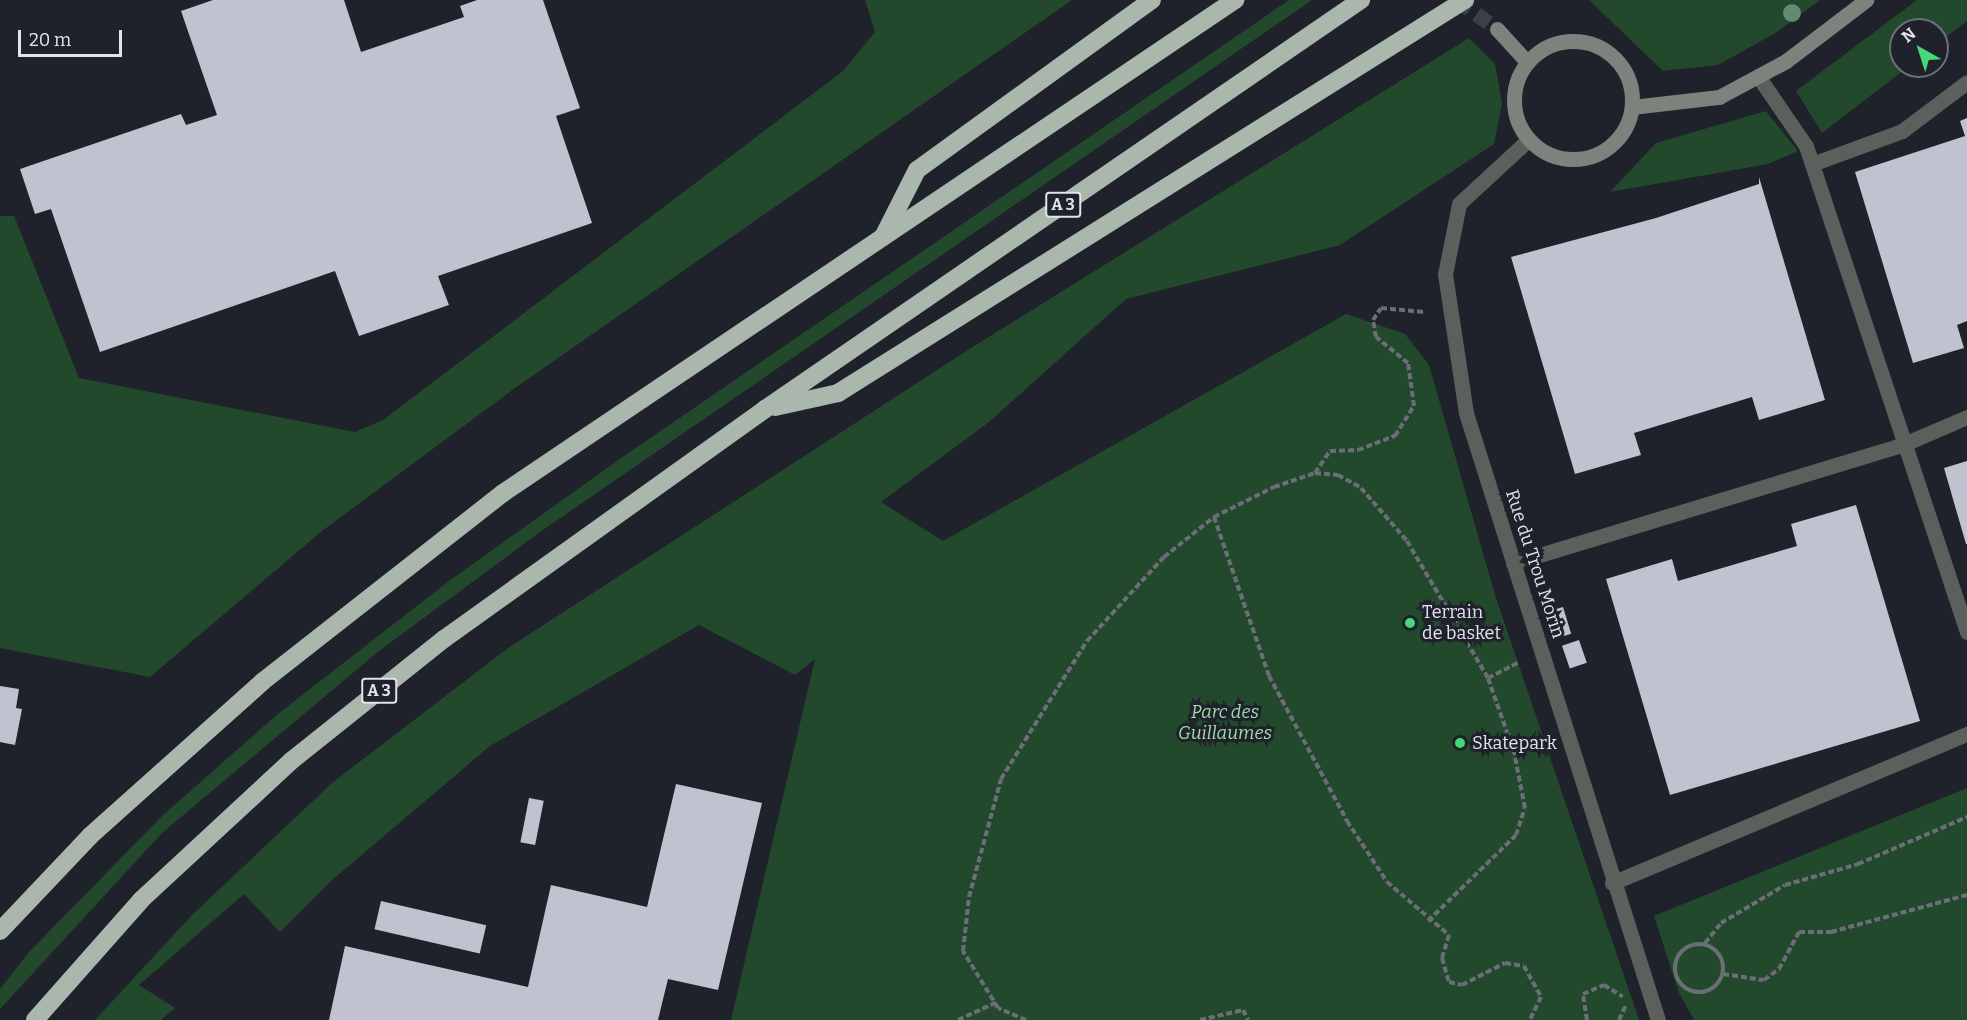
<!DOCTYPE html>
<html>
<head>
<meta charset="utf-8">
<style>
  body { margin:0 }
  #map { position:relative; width:1967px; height:1020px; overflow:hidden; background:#1f212b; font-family:Bitter,serif }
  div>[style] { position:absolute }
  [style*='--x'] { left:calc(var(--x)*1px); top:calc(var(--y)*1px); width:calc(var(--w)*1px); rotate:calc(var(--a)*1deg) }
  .green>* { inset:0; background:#23492d }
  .building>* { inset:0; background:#c0c2d0; transform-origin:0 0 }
  .secondary-tunnel>* { height:15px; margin-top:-7.5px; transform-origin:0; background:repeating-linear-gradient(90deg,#3c3e48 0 15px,transparent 0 23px) }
  .path>* { height:4px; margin-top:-2px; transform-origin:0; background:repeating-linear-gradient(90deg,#6c6e77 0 6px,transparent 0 9px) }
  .path>.ring { margin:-2px; padding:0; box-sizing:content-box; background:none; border:4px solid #6c6e77; border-radius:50% }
  .lane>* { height:15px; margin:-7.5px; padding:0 7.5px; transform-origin:7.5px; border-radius:7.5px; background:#5b605c }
  .street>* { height:15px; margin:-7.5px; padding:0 7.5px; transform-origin:7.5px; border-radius:7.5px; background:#5b605c }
  .secondary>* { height:15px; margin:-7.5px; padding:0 7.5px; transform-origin:7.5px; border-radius:7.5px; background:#7b837c }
  .secondary>.ring { margin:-7.5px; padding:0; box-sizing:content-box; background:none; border:15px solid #7b837c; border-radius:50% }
  .highway>* { height:18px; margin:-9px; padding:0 9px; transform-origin:9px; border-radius:9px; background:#aab7ad }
  .trees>* { width:18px; height:18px; margin:-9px; border-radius:50%; background:#648871 }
  .dots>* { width:16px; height:16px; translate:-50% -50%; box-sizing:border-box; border:3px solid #1f212b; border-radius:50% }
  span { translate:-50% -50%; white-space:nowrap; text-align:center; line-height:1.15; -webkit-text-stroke:6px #1f212b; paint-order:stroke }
  .shield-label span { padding:2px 4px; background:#1f212b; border:2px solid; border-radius:4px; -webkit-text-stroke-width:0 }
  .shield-label { font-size:16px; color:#e2e3eb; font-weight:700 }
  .street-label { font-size:18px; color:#e2e3eb }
  .poi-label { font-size:18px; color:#e2e3eb }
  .left { translate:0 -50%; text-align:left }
  .park-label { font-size:18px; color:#9dddab; font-style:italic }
  .north { position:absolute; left:1889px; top:18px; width:60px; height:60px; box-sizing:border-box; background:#1f212b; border:2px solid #6d6f78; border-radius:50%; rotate:321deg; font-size:16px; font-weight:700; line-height:24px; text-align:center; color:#e2e3eb }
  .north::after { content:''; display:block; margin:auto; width:21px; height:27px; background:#48d778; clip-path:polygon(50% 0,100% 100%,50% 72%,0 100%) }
  .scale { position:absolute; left:18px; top:30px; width:104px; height:27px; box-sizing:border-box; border:3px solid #e2e3eb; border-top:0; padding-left:8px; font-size:18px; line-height:21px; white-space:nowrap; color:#e2e3eb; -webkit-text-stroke:4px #1f212b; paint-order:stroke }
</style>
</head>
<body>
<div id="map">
  <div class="green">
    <i style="clip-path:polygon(865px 0,1072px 0,515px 388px,322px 531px,150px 677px,0 648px,0 216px,14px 216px,79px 378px,355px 432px,383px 420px,843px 71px,875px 32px)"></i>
    <i style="clip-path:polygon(1289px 0,1312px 0,540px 532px,379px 651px,162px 833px,0 1009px,0 989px,29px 952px,163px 815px,279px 713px,449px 581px,624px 456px)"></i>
    <i style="clip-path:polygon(1589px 0,1820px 0,1777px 32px,1718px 65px,1663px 71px)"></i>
    <i style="clip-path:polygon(1917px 0,1967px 0,1967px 21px,1937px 44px,1937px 30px,1901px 30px,1901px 66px,1909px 66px,1822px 133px,1796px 91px)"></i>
    <i style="clip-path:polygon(1469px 38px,1495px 64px,1502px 103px,1494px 144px,1340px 245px,1126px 299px,989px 422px,881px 502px,943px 541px,1346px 314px,1405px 334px,1429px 365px,1495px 595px,1639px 1020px,731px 1020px,815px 659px,795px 675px,699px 625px,490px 746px,331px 881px,280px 932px,244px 894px,139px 985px,175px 1008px,161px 1020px,95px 1020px,192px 915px,332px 783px,508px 648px,971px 348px)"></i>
    <i style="clip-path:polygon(1766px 111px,1798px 151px,1768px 164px,1610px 192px,1656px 143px)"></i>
    <i style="clip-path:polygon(1967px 788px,1967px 1020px,1694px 1020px,1679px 993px,1654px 916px)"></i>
  </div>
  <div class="building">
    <i style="clip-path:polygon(213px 0,344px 0,361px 52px,464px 17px,460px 6px,477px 0,543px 0,580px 108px,556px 116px,592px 223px,438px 276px,449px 305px,359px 336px,335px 271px,100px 352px,51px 209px,35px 214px,20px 169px,181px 114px,186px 125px,217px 115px,181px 11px)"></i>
    <i style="clip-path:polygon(1967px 118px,1967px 321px,1957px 325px,1964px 348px,1913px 363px,1855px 172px,1965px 136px,1960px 121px)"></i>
    <i style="clip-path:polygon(1759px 177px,1825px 400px,1759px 420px,1752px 397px,1634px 433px,1641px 455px,1575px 474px,1511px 257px,1656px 218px,1759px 184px)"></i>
    <i style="clip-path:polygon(1967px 461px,1967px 544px,1966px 544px,1944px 468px)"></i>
    <i style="clip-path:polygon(1856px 505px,1920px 721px,1670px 795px,1606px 579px,1672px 559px,1678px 581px,1797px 546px,1791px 524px)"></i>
    <i style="left:1563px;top:607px;width:28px;height:13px;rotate:73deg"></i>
    <i style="left:1579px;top:640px;width:24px;height:18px;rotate:71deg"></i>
    <i style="clip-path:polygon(0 686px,19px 689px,16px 708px,22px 709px,15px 745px,0 742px)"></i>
    <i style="clip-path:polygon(676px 784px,762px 803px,718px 990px,668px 979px,658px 1020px,329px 1020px,345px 946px,528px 987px,551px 885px,647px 907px)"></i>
    <i style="left:529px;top:798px;width:15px;height:45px;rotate:11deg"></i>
    <i style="left:381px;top:901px;width:108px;height:29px;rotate:13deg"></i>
  </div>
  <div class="secondary-tunnel">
    <i style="--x:1458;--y:0;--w:49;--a:36.6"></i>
  </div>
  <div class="path">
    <i style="--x:1315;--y:473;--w:27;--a:-56"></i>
    <i style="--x:1330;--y:451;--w:28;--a:-2"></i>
    <i style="--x:1358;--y:450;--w:40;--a:-21"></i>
    <i style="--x:1395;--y:436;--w:36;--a:-58"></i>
    <i style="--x:1414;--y:406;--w:43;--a:-97.9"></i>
    <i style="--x:1408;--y:363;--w:41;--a:-140.9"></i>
    <i style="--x:1376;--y:337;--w:17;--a:-100"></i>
    <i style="--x:1373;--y:320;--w:14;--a:-56"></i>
    <i style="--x:1381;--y:308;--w:43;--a:5.3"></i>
    <i style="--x:1214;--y:517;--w:168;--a:70.9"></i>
    <i style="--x:1269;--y:676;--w:165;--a:61.7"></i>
    <i style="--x:1347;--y:821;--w:73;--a:56.7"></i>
    <i style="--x:1387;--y:882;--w:82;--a:40.5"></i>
    <i style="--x:1449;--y:935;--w:24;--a:107"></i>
    <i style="--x:1442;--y:958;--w:25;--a:74"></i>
    <i style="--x:1449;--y:982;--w:13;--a:13"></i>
    <i style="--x:1462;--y:985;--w:48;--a:-27.1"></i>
    <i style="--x:1505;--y:963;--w:19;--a:9"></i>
    <i style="--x:1524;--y:966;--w:35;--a:61"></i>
    <i style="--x:1541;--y:997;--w:25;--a:116"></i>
    <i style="--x:1428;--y:921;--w:123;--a:-44.3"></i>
    <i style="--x:1516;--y:835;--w:28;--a:-72"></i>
    <i style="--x:1525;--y:808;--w:57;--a:-101.1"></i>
    <i style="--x:1514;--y:752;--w:78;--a:-109.4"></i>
    <i style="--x:1705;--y:943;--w:26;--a:-51"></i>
    <i style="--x:1721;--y:923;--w:74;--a:-30.7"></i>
    <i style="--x:1785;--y:885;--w:76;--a:-16"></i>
    <i style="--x:1858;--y:864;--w:119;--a:-23.3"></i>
    <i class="ring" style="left:1675px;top:944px;width:44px;height:44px"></i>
    <i style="--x:1723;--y:974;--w:41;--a:8.3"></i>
    <i style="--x:1764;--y:980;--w:19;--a:-36"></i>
    <i style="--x:1779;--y:969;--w:42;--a:-61.6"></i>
    <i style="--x:1799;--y:932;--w:32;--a:0"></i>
    <i style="--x:1831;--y:932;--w:141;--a:-15.2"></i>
    <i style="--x:958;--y:1020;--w:41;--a:-24.7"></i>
    <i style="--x:1026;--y:1020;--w:30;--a:-157"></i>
    <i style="--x:998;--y:1008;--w:67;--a:-121.6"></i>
    <i style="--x:963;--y:951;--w:54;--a:-83.7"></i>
    <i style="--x:969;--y:897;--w:122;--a:-74.8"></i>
    <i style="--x:1001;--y:779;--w:163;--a:-58.1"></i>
    <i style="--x:1087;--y:641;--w:114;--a:-47.5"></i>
    <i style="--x:1164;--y:557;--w:64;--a:-38.7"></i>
    <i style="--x:1214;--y:517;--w:67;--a:-26.6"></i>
    <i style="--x:1274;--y:487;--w:43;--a:-18.9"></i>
    <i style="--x:1315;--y:473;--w:23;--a:5"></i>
    <i style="--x:1338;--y:475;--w:26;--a:29"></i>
    <i style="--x:1361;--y:488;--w:70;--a:49"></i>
    <i style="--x:1407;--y:541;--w:159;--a:59.4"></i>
    <i style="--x:1488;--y:678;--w:34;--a:-27"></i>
    <i style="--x:1200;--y:1020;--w:44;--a:-13.1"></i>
    <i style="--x:1243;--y:1010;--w:11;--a:63"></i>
    <i style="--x:1587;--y:1020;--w:26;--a:-99"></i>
    <i style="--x:1583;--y:994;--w:23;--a:-23"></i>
    <i style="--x:1604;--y:985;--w:22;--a:32"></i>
    <i style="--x:1619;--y:1020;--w:17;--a:-65"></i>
  </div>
  <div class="lane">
    <i style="--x:1758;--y:76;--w:85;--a:55.6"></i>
    <i style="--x:1806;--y:146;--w:512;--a:71.67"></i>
    <i style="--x:1812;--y:164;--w:96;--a:-20.1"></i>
    <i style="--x:1902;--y:131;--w:81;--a:-37"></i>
    <i style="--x:1513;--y:563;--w:409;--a:-16.9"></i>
    <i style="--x:1904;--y:444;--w:69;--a:-23.2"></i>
    <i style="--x:1612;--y:883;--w:385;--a:-22.8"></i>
  </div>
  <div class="street">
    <i style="--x:1528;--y:140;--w:94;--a:137.2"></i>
    <i style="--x:1459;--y:204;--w:71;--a:101.3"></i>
    <i style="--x:1445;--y:274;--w:141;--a:81.4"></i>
    <i style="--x:1466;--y:413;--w:637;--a:72.45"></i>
  </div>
  <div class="secondary">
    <i style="--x:1497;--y:29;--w:45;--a:47.7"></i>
    <i class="ring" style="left:1514px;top:41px;width:103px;height:103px"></i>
    <i style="--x:1632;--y:107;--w:88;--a:-6.6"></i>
    <i style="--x:1719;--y:97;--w:76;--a:-28.2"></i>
    <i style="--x:1786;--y:61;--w:101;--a:-37.3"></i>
  </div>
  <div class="highway">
    <i style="--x:883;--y:237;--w:75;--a:-63.1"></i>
    <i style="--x:917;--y:170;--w:290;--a:-35.9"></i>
    <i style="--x:775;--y:407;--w:65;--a:-12.5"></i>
    <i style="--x:838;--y:393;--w:740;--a:-32.08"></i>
    <i style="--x:0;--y:931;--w:131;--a:-46.5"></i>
    <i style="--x:90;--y:836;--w:231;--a:-41.8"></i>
    <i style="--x:262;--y:682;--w:306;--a:-38.1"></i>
    <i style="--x:503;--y:493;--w:883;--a:-33.96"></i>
    <i style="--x:35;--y:1020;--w:160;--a:-48.5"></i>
    <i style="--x:141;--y:900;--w:205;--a:-42.8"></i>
    <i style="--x:291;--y:761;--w:196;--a:-38.6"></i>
    <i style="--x:444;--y:639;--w:395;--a:-35.6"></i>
    <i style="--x:765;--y:409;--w:723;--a:-34.46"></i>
  </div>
  <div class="trees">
    <i style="left:1792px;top:13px"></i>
  </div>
  <div class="dots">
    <i style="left:1410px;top:623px;background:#48d778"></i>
    <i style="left:1460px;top:743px;background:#48d778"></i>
  </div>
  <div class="shield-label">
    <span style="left:1063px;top:205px">A 3</span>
    <span style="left:379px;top:691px">A 3</span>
  </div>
  <div class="street-label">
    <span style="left:1535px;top:564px;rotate:72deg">Rue du Trou Morin</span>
  </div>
  <div class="poi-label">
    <span class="left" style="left:1422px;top:623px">Terrain<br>de basket</span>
    <span class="left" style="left:1472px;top:743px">Skatepark</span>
  </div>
  <div class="park-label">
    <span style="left:1225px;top:723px">Parc des<br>Guillaumes</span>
  </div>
  <div class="north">N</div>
  <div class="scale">20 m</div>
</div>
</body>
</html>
